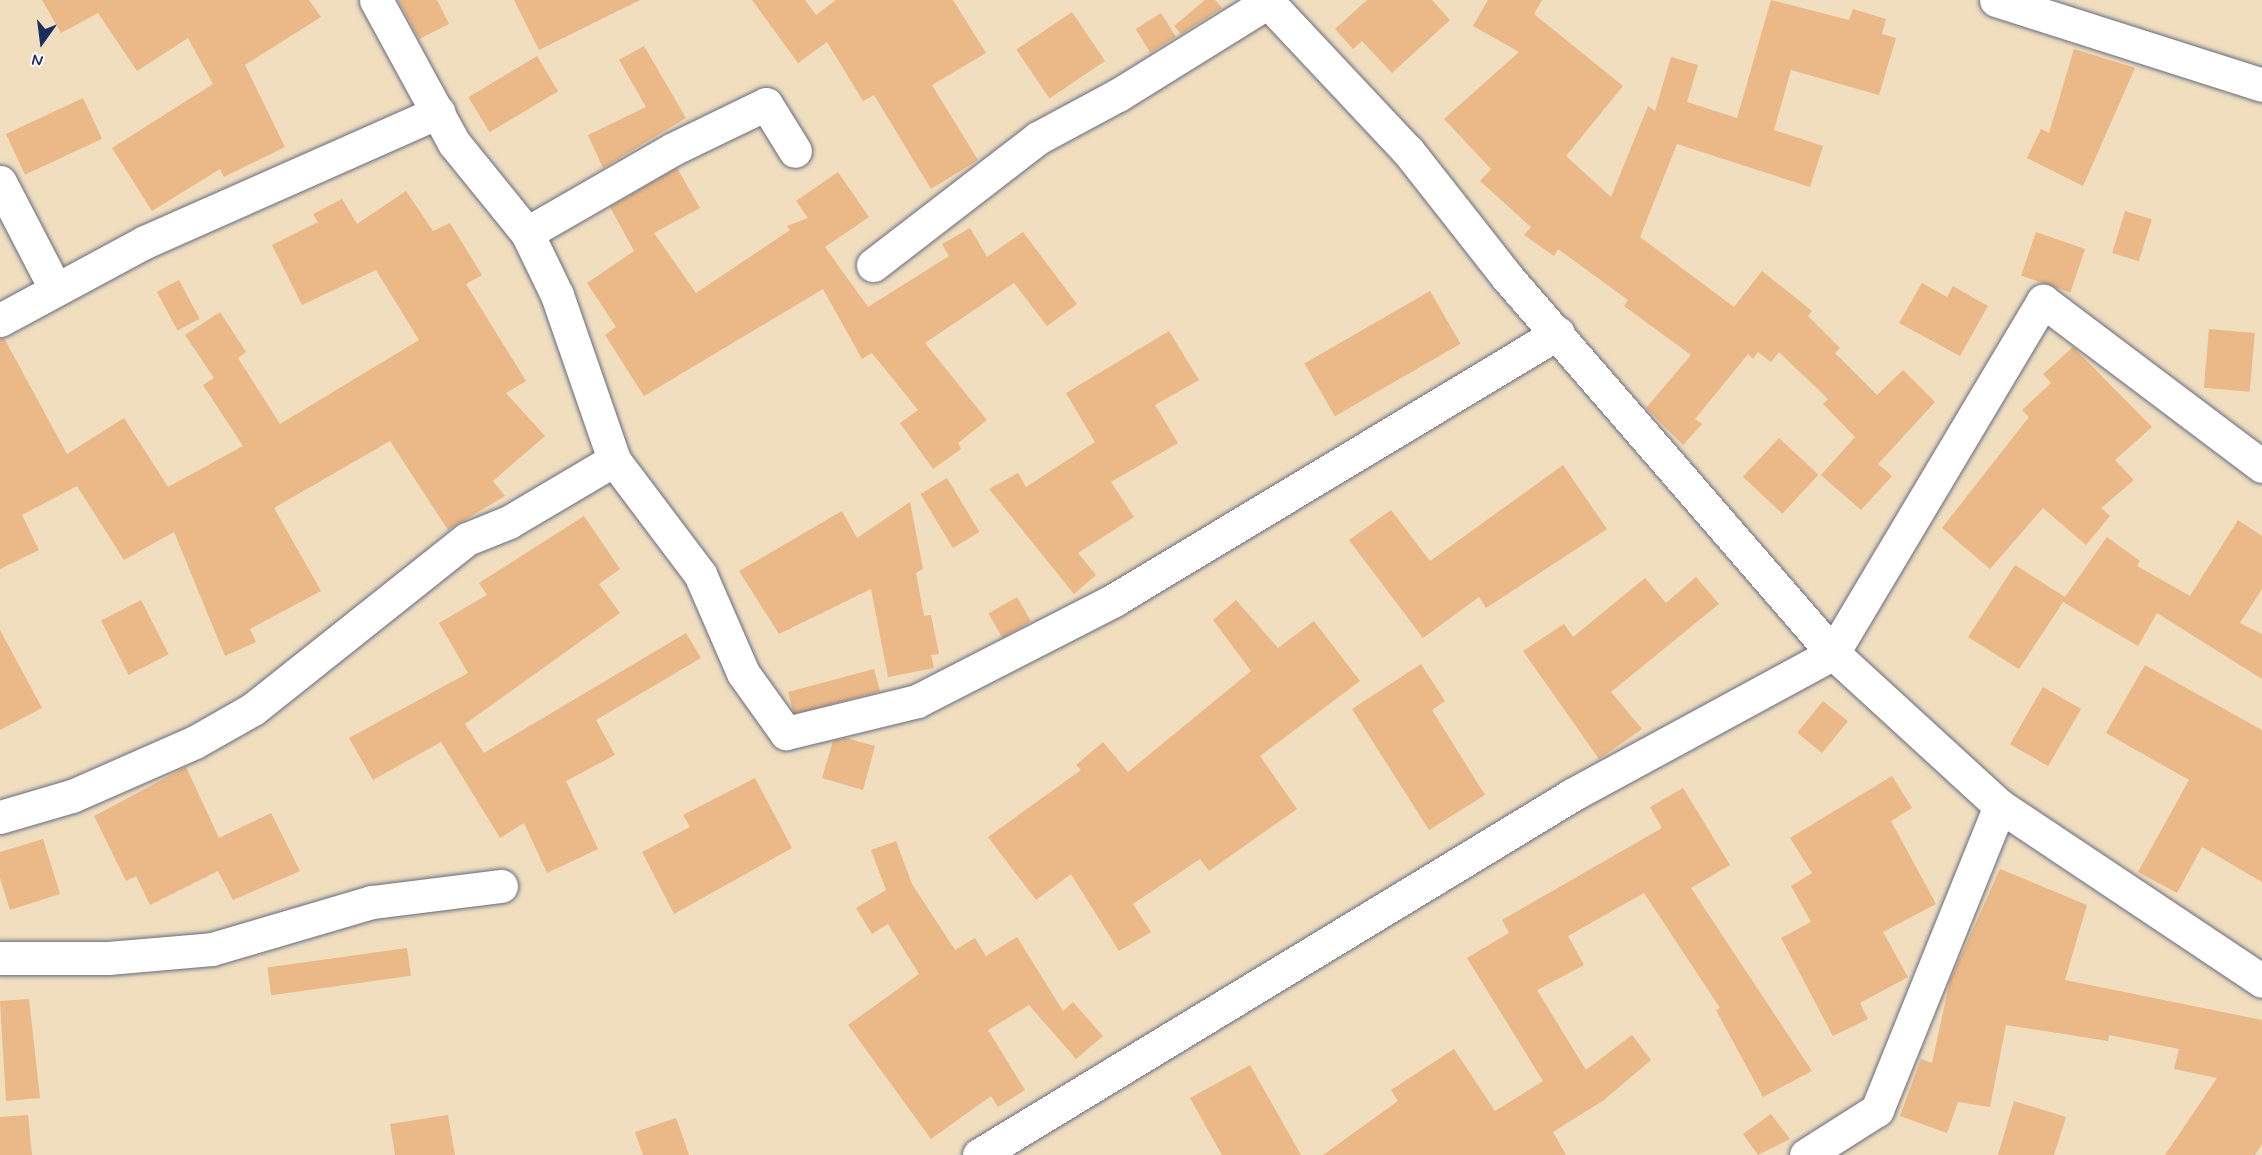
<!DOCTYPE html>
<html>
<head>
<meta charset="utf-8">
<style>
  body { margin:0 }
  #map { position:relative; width:2262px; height:1155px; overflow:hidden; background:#f0debf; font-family:Mynerve,sans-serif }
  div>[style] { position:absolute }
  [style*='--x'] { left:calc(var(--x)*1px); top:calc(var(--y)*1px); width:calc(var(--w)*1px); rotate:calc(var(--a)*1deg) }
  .building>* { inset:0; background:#ebb887; transform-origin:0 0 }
  .roads { filter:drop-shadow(0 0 2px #666c80) drop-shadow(0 0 2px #666c80) }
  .street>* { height:33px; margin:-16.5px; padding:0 16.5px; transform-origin:16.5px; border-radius:16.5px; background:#fff }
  span { translate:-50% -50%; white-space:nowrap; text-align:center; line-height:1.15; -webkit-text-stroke:4.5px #fdfcf7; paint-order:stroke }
  .north { position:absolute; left:12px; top:12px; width:60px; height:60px; -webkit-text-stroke:4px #fdfcf7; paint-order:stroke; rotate:194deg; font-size:16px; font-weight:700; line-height:24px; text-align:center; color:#1b2f5e }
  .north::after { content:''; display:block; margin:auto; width:21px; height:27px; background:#1b2f5e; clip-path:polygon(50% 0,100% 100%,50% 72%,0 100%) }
</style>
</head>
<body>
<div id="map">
  <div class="building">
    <i style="clip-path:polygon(42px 0,309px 0,321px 17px,245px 65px,285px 147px,224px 177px,220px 169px,152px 211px,112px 148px,213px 84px,188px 38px,137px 71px,98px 13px,61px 33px)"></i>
    <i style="clip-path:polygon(398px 0,437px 0,449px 24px,419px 39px)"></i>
    <i style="clip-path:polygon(514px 0,640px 0,539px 50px)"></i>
    <i style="clip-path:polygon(752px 0,805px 0,816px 15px,836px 0,953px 0,986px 53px,932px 85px,978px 160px,931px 189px,874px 95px,863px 101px,827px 42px,798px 63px)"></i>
    <i style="clip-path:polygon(1205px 0,1215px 0,1222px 8px,1181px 34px,1174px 26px)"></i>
    <i style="clip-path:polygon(1367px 0,1432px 0,1450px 20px,1392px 73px,1362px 41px,1353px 49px,1335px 29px)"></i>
    <i style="clip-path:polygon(1488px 0,1542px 0,1534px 14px,1623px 86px,1566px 156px,1611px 197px,1648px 106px,1655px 111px,1671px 57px,1698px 65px,1687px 102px,1737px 118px,1771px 0,1849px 20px,1853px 9px,1886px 19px,1882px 34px,1896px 38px,1879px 95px,1791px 70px,1774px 130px,1823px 146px,1810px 187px,1677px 144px,1640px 237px,1734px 307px,1762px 271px,1812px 311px,1808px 316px,1840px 348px,1835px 353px,1877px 395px,1903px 370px,1935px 402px,1878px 464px,1892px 476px,1861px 510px,1821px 475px,1855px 437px,1823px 404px,1828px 399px,1779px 352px,1771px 362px,1758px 352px,1753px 359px,1748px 354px,1695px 419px,1702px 424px,1683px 445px,1646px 408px,1691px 355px,1624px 306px,1628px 300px,1558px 249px,1554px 256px,1524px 235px,1531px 227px,1480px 181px,1491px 169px,1444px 119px,1519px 52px,1473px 26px)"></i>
    <i style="left:1072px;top:12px;width:59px;height:67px;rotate:56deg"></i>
    <i style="left:1161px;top:13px;width:28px;height:30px;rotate:58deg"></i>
    <i style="clip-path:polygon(644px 46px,686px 118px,603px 168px,588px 135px,646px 107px,619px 60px)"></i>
    <i style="clip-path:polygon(2074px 49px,2135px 68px,2083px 186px,2027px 158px,2041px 129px,2049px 133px)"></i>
    <i style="left:537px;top:56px;width:41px;height:80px;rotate:59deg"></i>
    <i style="left:83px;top:98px;width:45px;height:85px;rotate:65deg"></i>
    <i style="clip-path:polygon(677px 168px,700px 208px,654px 233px,696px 293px,790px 230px,787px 226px,808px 218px,796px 201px,838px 172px,869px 217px,825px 247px,868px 307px,949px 256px,942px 244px,970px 228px,987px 257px,1023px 232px,1077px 304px,1047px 326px,1014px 283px,925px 343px,987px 420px,958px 443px,961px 449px,933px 469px,900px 423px,918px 410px,872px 353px,862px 359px,823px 289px,644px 396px,605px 335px,616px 327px,587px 283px,634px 251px,610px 207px)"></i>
    <i style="clip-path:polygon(406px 191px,433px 231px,450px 223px,482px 275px,466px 284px,526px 381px,506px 393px,545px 436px,493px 481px,505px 496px,448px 530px,390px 441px,274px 508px,321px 591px,250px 629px,256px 642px,225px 656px,174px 532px,124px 560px,77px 486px,22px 515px,39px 550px,0 569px,0 339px,4px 338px,67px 454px,124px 418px,168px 487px,243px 446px,203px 385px,214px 378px,185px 335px,220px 312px,246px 352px,238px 358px,280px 424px,419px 340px,376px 270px,302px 305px,272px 245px,318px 222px,313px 214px,342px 199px,357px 224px)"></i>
    <i style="left:2125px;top:211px;width:28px;height:44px;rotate:17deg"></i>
    <i style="left:2036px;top:232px;width:52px;height:46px;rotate:19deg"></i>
    <i style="left:179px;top:280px;width:44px;height:25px;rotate:62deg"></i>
    <i style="clip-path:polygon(1922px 283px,1947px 297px,1953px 286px,1988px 306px,1960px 356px,1899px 323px)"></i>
    <i style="left:1430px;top:291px;width:61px;height:145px;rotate:60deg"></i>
    <i style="left:2209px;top:329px;width:46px;height:59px;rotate:5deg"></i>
    <i style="clip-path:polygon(1169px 331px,1199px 380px,1155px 405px,1178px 443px,1111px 482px,1134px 517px,1078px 553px,1096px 575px,1074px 594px,989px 489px,1018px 473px,1026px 487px,1095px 442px,1066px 393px)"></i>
    <i style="clip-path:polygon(2073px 347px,2152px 427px,2115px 460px,2134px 480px,2101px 508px,2110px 516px,2086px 545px,2043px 508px,1990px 569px,1942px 528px,2029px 417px,2022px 410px,2051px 383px,2043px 374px)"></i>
    <i style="left:1779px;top:438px;width:54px;height:53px;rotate:43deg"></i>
    <i style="clip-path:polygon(1563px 465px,1607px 529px,1486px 608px,1479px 597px,1423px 638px,1349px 540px,1391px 510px,1430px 561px)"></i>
    <i style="left:947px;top:478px;width:63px;height:31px;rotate:59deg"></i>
    <i style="clip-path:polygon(910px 502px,923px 569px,916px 573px,924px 616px,931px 615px,939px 654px,931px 655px,934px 668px,888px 677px,871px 589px,779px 634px,739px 571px,842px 511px,857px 538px)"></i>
    <i style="clip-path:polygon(584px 516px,620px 569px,599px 584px,620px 613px,465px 724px,484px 753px,686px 633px,701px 658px,596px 720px,615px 755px,566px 781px,598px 849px,547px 873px,524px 823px,500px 838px,441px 742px,373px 780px,349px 738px,468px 673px,439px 623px,487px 595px,479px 583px)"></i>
    <i style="clip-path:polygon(2238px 520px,2262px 536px,2262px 589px,2240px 623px,2262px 634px,2262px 679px,2157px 613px,2138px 646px,2063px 602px,2019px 669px,1968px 637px,2015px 565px,2065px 597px,2107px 537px,2140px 561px,2137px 566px,2190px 596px)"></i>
    <i style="clip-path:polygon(1696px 577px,1719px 604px,1611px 692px,1642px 729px,1599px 759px,1523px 651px,1564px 624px,1573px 637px,1645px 578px,1666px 603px)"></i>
    <i style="left:1017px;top:597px;width:28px;height:33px;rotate:60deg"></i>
    <i style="left:141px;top:600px;width:61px;height:45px;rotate:63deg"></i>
    <i style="clip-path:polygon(1236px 600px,1278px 648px,1314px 621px,1360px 681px,1260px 756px,1297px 809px,1209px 871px,1200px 859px,1133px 904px,1151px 932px,1119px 951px,1071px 874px,1036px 900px,988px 837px,1081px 770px,1076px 765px,1103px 742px,1128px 772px,1251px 671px,1213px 620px)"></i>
    <i style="clip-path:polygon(0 630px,42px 708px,0 730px)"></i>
    <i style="clip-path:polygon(1421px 664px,1445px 701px,1432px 710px,1485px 795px,1429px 830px,1352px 709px)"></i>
    <i style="clip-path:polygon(2145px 665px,2262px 730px,2262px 882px,2202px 847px,2177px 893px,2138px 872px,2189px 780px,2106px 733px)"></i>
    <i style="left:874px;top:669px;width:23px;height:89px;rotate:75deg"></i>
    <i style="left:2043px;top:687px;width:44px;height:66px;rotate:30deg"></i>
    <i style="left:1823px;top:701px;width:32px;height:41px;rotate:39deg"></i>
    <i style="clip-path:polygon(846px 738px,875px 746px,863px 790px,822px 778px,833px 741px)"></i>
    <i style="clip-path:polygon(186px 767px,219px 838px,271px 813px,300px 871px,233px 900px,218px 871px,150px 905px,136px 876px,126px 881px,94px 816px)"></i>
    <i style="clip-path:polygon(1892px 776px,1912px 808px,1891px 821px,1936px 904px,1883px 932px,1908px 977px,1860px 1003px,1868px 1019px,1833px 1036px,1781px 938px,1811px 922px,1791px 886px,1812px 873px,1790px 838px)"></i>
    <i style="clip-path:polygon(755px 778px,792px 848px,674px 914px,642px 852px,690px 827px,683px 815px)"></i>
    <i style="clip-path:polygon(1683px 788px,1730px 865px,1691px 888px,1812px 1071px,1763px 1097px,1716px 1010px,1720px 1008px,1644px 893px,1568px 936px,1584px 965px,1537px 990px,1586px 1070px,1632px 1035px,1651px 1060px,1604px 1100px,1553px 1132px,1566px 1155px,1323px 1155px,1398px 1101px,1391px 1090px,1454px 1049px,1495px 1111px,1543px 1081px,1467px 958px,1509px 933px,1502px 920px,1662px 828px,1650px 807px)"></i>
    <i style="clip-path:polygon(43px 839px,60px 894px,10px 910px,0 878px,0 852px)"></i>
    <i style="clip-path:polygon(896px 841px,912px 884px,955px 950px,975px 938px,986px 956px,1017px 937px,1063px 1011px,1073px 1002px,1103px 1036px,1076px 1059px,1029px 1005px,988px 1030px,1025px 1090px,998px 1107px,991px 1096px,931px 1139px,848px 1025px,919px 974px,888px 924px,872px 934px,856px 908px,886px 890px,871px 850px)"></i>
    <i style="clip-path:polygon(2000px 869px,2087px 905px,2065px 980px,2262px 1020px,2262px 1144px,2255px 1155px,2165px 1155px,2217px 1078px,2174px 1069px,2179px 1049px,2109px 1035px,2108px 1041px,2006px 1025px,1990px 1107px,1958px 1102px,1947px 1133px,1900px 1116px,1921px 1059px,1932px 1063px,1950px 980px)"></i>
    <i style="left:407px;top:948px;width:28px;height:141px;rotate:82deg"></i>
    <i style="clip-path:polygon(29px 999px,40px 1098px,6px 1101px,0 1001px)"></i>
    <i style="clip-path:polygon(1250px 1065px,1301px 1155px,1222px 1155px,1190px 1098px)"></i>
    <i style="clip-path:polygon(2014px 1101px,2066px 1117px,2054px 1155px,1998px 1155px)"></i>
    <i style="clip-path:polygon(1771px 1114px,1790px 1139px,1758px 1155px,1743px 1134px)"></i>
    <i style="clip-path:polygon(28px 1115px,32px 1155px,0 1155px,0 1117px)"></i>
    <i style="clip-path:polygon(448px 1115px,455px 1155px,395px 1155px,390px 1124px)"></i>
    <i style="clip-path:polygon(676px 1118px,689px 1155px,643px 1155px,635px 1132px)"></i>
  </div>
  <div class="roads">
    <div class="street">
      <i style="--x:376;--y:0;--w:163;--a:61.4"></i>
      <i style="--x:454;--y:143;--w:116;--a:51"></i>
      <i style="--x:527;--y:233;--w:69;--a:64.2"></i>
      <i style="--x:557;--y:295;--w:175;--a:70.9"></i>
      <i style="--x:614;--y:460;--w:143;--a:53"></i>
      <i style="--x:700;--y:574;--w:108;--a:66.5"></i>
      <i style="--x:743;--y:673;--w:74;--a:54.4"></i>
      <i style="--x:786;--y:733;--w:135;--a:-13.7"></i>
      <i style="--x:917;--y:701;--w:221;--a:-27.1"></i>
      <i style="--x:1114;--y:600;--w:518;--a:-31.02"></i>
      <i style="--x:1266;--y:0;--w:207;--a:46.8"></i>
      <i style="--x:1408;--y:151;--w:160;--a:51.8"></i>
      <i style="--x:1507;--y:277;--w:498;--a:49.1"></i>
      <i style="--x:1833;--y:653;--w:226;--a:42.5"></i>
      <i style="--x:2000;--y:806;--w:315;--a:33.7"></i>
      <i style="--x:1996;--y:0;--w:279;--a:17.7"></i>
      <i style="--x:0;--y:182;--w:119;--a:62.6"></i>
      <i style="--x:527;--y:233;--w:168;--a:-29.9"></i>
      <i style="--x:673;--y:149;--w:103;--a:-25.8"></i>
      <i style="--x:766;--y:104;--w:55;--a:58.3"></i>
      <i style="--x:873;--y:265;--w:208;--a:-37.6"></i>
      <i style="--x:1038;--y:138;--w:91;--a:-28.3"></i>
      <i style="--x:1118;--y:95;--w:176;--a:-31.8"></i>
      <i style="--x:0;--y:320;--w:165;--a:-28.3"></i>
      <i style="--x:145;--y:242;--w:321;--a:-23.9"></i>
      <i style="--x:0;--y:817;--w:75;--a:-16.3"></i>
      <i style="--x:72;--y:796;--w:134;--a:-23.7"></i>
      <i style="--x:195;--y:742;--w:67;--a:-29.6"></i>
      <i style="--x:253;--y:709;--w:273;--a:-38.5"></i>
      <i style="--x:467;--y:539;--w:45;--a:-22"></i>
      <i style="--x:509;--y:522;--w:122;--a:-30.6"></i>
      <i style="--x:0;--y:958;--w:108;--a:0"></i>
      <i style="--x:108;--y:958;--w:104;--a:-4.9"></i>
      <i style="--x:212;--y:949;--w:167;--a:-16.4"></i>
      <i style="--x:372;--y:902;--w:130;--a:-7.1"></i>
      <i style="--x:979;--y:1155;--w:694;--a:-31.26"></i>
      <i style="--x:1572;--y:795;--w:297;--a:-28.5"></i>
      <i style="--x:1833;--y:653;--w:410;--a:-59.2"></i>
      <i style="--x:2043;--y:301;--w:274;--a:37"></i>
      <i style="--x:1806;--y:1155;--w:84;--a:-32.4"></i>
      <i style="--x:1877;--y:1110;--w:328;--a:-68"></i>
    </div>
  </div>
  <div class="north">N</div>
</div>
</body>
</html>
